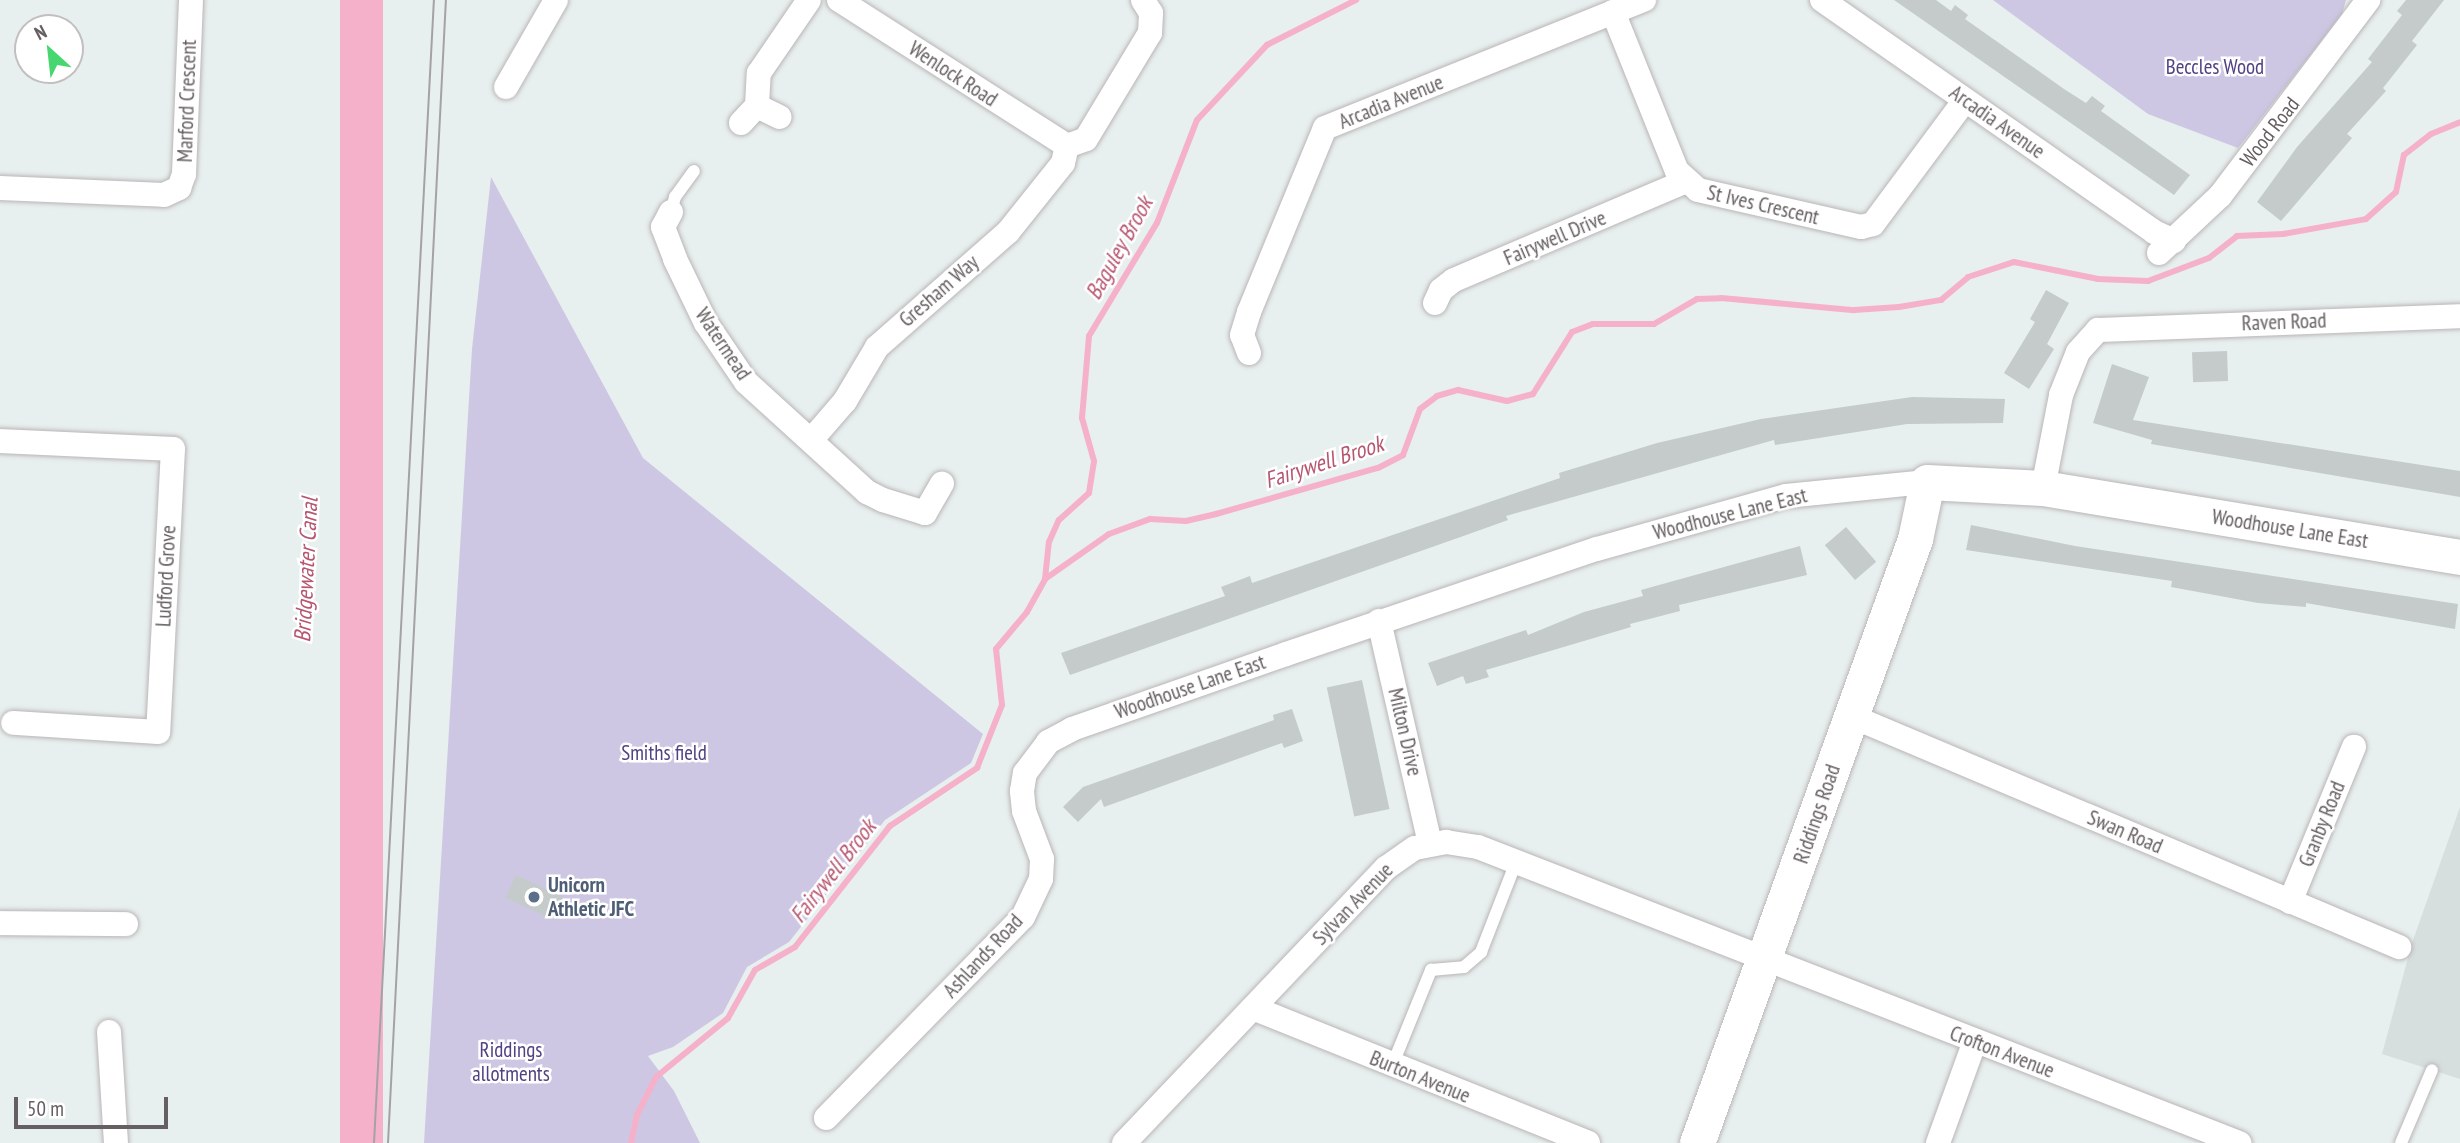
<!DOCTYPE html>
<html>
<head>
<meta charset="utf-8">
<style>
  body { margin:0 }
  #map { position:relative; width:2460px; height:1143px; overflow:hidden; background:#e8efef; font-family:"PT Sans Narrow",sans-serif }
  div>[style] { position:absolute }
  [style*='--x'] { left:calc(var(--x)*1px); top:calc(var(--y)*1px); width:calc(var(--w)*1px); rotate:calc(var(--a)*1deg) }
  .education>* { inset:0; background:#d6dfde }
  .green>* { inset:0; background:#cdc7e3 }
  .water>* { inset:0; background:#f6b1ca; transform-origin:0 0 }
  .stream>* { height:6px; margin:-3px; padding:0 3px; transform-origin:3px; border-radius:3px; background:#f6b1ca }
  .building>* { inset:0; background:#c4cbca; transform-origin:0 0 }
  .roads { filter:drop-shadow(0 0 2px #bab5b6) drop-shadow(0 0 2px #bab5b6) }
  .lane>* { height:12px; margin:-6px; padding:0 6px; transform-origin:6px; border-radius:6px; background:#fff }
  .street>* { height:24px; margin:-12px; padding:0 12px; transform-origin:12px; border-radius:12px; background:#fff }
  .secondary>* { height:35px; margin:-17.5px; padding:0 17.5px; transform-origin:17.5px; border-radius:17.5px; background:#fff }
  .tram>* { height:2px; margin:-1px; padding:0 1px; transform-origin:1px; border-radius:1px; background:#a5a2a3 }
  .dots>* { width:19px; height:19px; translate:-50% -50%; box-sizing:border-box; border:4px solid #fff; border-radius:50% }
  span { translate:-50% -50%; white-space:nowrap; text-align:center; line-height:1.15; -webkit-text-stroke:5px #fff; paint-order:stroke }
  .park-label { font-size:21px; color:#524183 }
  .street-label { font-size:21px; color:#665f61 }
  .service-label { font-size:21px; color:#4e5e75; font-weight:700 }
  .left { translate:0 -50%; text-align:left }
  .water-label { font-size:23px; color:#b75671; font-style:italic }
  .north { position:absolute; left:14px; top:14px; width:70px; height:70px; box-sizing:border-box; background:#fff; border:2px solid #c2bfc0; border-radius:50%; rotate:333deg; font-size:19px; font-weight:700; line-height:28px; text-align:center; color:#665f61 }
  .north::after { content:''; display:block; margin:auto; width:24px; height:32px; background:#47d670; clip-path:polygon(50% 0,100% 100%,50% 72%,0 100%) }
  .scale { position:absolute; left:14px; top:1097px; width:154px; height:32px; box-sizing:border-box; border:4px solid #665f61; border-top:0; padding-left:9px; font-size:21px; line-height:24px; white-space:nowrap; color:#665f61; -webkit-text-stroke:5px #fff; paint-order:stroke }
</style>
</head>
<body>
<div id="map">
  <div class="education">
    <i style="clip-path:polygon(2460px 807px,2460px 1079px,2382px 1054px,2412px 943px)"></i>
  </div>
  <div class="green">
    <i style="clip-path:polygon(1993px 0,2346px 0,2342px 14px,2238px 148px,2148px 114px)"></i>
    <i style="clip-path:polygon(491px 177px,643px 458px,983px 734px,971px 763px,885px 820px,789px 942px,747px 967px,723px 1013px,673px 1047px,648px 1056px,674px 1091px,700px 1143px,424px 1143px,472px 349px)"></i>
  </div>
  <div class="water">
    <i style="left:340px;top:0;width:43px;height:1145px"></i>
  </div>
  <div class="stream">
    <i style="--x:1045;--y:579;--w:37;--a:-84"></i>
    <i style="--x:1049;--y:542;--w:24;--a:-66"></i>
    <i style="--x:1059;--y:520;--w:40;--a:-42"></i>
    <i style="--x:1089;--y:493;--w:32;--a:-81"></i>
    <i style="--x:1094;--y:461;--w:45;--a:-105.6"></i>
    <i style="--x:1082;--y:418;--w:82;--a:-85.1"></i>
    <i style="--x:1089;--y:336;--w:132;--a:-59"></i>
    <i style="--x:1157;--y:223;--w:110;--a:-68.8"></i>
    <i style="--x:1197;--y:120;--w:103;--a:-47"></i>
    <i style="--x:1267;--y:45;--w:100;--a:-26.8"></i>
    <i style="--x:631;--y:1143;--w:29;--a:-78"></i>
    <i style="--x:637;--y:1115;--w:42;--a:-63.4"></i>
    <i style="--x:656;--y:1077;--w:93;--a:-39.3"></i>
    <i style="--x:728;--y:1018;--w:55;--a:-60.6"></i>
    <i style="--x:755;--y:970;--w:46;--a:-29.9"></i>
    <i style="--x:795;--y:947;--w:154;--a:-51.9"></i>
    <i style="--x:890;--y:826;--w:105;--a:-33.7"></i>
    <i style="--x:977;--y:768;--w:68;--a:-68.4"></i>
    <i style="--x:1002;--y:705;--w:56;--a:-96.1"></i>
    <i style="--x:996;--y:649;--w:48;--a:-50"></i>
    <i style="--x:1027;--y:612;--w:38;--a:-61"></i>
    <i style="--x:1045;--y:579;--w:78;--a:-35.1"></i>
    <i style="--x:1109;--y:534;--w:44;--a:-20.1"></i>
    <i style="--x:1150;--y:519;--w:36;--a:3"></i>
    <i style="--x:1186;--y:521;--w:31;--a:-13"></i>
    <i style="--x:1216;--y:514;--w:168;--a:-15.9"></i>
    <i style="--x:1378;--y:468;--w:28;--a:-27"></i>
    <i style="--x:1403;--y:455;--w:49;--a:-69.7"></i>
    <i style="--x:1420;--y:409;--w:21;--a:-37"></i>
    <i style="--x:1437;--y:396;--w:22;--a:-16"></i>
    <i style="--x:1458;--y:390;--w:50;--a:12.7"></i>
    <i style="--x:1507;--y:401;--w:27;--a:-15"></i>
    <i style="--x:1533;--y:394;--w:73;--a:-57.8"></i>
    <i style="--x:1572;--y:332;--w:22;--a:-21"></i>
    <i style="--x:1593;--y:324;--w:61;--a:0"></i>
    <i style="--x:1654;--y:324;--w:50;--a:-30.2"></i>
    <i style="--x:1697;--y:299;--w:24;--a:-2"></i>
    <i style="--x:1721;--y:298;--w:134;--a:5.2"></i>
    <i style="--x:1854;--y:310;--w:45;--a:-3.8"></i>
    <i style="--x:1899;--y:307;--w:43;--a:-9.5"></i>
    <i style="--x:1941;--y:300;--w:35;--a:-40"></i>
    <i style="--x:1968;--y:277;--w:48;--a:-18.1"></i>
    <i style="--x:2014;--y:262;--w:86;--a:11.4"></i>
    <i style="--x:2098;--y:279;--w:50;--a:2.3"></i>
    <i style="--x:2148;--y:281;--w:65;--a:-20.7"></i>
    <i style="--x:2209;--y:258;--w:36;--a:-38"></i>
    <i style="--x:2237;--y:236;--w:46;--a:-2.5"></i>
    <i style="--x:2283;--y:234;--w:84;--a:-10.2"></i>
    <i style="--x:2366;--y:219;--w:40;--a:-42"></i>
    <i style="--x:2396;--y:192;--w:38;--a:-78"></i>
    <i style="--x:2404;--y:155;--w:34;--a:-38"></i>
    <i style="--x:2431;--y:134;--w:31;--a:-22"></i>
  </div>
  <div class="building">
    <i style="clip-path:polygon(1894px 0,1936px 0,1951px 11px,1955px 5px,1968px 15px,1965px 19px,2064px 89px,2086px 103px,2092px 96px,2105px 106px,2101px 111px,2190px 175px,2174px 195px)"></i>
    <i style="clip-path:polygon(2406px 0,2444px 0,2412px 41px,2417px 45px,2383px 88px,2386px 91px,2347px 134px,2352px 138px,2281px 221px,2257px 202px,2297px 147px,2372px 62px,2368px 59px,2402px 15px,2397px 11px)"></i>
    <i style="clip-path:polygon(2046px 290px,2069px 303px,2047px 344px,2054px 349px,2029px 389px,2004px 373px,2035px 322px,2030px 319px)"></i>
    <i style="left:2227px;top:351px;width:30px;height:35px;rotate:88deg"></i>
    <i style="clip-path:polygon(2112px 364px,2149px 377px,2133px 420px,2460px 471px,2460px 497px,2151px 444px,2152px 440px,2093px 423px)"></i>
    <i style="clip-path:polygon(1912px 397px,2005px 399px,2003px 423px,1907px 424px,1775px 445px,1774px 440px,1506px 516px,1508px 520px,1469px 534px,1070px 675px,1061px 653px,1225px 596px,1221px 587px,1250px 576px,1252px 583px,1560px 478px,1559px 473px,1657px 443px,1761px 419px)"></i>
    <i style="clip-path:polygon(1971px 525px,2075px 546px,2458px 604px,2455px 629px,2306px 603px,2306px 607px,2258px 603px,2171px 587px,2172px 581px,1966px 550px)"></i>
    <i style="left:1846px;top:527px;width:46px;height:28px;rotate:49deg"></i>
    <i style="clip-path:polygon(1800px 546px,1807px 575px,1679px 605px,1680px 611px,1630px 624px,1631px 627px,1486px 670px,1489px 677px,1466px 684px,1463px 676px,1437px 686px,1428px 663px,1526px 630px,1528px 635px,1584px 612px,1643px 596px,1641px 590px)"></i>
    <i style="left:1362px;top:680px;width:132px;height:36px;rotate:78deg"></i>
    <i style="clip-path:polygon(1292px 709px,1303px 741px,1284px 748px,1282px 743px,1104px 807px,1101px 799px,1078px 822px,1063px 807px,1083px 787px,1274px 720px,1273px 715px)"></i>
    <i style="left:516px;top:875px;width:52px;height:25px;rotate:25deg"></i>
  </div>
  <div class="roads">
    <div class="lane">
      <i style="--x:671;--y:212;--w:16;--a:-75"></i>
      <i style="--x:675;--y:197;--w:32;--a:-54"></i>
      <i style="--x:1392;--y:1066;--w:104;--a:-67.9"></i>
      <i style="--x:1431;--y:970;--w:33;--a:-5"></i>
      <i style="--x:1464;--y:967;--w:23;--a:-41"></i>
      <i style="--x:1481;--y:952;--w:97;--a:-68.7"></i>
      <i style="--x:2401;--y:1143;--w:79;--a:-67"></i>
    </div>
    <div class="street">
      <i style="--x:839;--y:0;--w:271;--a:32.6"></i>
      <i style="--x:1822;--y:0;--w:405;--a:34.9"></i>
      <i style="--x:2154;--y:232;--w:22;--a:24"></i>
      <i style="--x:1613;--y:12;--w:171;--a:68.1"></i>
      <i style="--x:1677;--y:171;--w:28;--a:42"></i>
      <i style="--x:1698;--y:190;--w:167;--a:12.8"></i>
      <i style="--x:1861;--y:227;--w:12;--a:-14"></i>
      <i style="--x:1873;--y:224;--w:154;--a:-53.4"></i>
      <i style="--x:506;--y:87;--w:100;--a:-60.1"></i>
      <i style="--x:757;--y:106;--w:25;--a:26"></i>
      <i style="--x:741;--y:123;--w:23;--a:-47"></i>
      <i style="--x:757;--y:106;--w:33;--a:-87"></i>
      <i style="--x:759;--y:73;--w:88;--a:-55.6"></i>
      <i style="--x:1067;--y:146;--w:20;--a:-20"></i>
      <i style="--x:1086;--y:139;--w:124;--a:-58.9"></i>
      <i style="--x:1150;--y:33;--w:20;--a:-87"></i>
      <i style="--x:1151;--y:13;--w:15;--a:-122"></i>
      <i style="--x:0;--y:188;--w:164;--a:2.4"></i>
      <i style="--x:164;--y:195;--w:17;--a:-25"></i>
      <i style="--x:179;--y:188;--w:15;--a:-70"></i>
      <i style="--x:184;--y:174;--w:174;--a:-87.7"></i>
      <i style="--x:671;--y:212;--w:17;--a:118"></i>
      <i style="--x:663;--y:227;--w:34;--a:69"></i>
      <i style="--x:675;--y:259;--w:71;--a:64.2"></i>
      <i style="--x:706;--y:323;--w:71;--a:55.9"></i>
      <i style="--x:746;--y:382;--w:164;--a:42.3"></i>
      <i style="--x:867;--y:492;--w:18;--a:27"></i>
      <i style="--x:883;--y:500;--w:44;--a:17.2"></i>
      <i style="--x:925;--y:513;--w:34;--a:-60"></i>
      <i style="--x:2159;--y:253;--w:83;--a:-43.1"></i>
      <i style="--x:2220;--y:196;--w:246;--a:-52.9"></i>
      <i style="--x:1435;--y:303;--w:14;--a:-65"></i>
      <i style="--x:1441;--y:290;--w:16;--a:-38"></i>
      <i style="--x:1454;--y:280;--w:250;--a:-23.1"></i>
      <i style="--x:1249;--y:353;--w:19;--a:-111"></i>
      <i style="--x:1242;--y:335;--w:24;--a:-73"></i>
      <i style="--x:1249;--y:312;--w:199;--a:-67.6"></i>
      <i style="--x:1325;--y:128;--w:344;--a:-21.9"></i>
      <i style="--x:813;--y:438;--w:49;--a:-49.1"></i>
      <i style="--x:845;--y:401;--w:63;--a:-59.3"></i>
      <i style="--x:877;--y:347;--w:174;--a:-41.3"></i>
      <i style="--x:1008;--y:232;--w:88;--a:-51.4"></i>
      <i style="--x:1063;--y:163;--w:17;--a:-77"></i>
      <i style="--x:0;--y:441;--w:173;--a:2.6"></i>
      <i style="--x:173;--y:449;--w:283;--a:93"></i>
      <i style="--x:158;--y:732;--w:145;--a:-176.4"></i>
      <i style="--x:2043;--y:488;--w:95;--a:-79"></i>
      <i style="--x:2061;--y:395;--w:46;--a:-68.4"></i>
      <i style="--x:2078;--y:352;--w:30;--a:-48"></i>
      <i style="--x:2098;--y:330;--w:362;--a:-2.2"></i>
      <i style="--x:1379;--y:621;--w:229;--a:77.1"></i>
      <i style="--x:1851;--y:716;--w:595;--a:22.86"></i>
      <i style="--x:2290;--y:902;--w:168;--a:-67.6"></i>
      <i style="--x:0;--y:923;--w:126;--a:0.5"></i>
      <i style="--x:1253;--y:1008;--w:361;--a:21.9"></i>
      <i style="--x:109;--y:1032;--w:111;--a:86.4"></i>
      <i style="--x:826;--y:1118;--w:281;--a:-45.6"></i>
      <i style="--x:1023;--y:917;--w:42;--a:-64.7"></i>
      <i style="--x:1041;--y:879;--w:20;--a:-87"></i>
      <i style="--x:1042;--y:859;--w:51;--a:-110.6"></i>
      <i style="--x:1024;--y:811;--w:20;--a:-96"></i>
      <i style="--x:1022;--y:791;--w:18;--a:-81"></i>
      <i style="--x:1025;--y:773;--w:39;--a:-53"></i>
      <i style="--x:1048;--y:742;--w:27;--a:-28"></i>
      <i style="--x:1072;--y:729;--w:227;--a:-19.3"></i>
      <i style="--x:1286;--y:654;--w:328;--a:-18.7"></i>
      <i style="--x:1597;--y:549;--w:196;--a:-15.7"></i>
      <i style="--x:1786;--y:496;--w:142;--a:-5.7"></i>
      <i style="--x:1124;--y:1143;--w:380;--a:-46.4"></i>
      <i style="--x:1386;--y:868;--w:35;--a:-35"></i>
      <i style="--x:1415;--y:848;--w:32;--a:-11"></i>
      <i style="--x:1446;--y:842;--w:32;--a:9"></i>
      <i style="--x:1478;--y:847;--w:817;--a:21.25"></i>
      <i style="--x:1938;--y:1143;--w:109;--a:-70.1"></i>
    </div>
    <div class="secondary">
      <i style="--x:1697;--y:1143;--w:642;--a:-70.15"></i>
      <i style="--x:1915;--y:539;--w:58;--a:-78.1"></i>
      <i style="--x:1927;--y:482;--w:116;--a:3"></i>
      <i style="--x:2043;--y:488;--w:423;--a:9.4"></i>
    </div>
  </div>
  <div class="tram">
    <i style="--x:374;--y:1143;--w:1145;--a:-87"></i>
    <i style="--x:388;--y:1143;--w:1144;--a:-87.1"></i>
  </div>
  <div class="dots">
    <i style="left:534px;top:897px;background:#5c6f8a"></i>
  </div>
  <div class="park-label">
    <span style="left:2215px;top:67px">Beccles Wood</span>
    <span style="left:664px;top:753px">Smiths field</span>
    <span style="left:511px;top:1062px">Riddings<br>allotments</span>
  </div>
  <div class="street-label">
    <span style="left:953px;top:74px;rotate:33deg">Wenlock Road</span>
    <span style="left:187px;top:101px;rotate:-88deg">Marford Crescent</span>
    <span style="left:1391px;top:102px;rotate:-22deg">Arcadia Avenue</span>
    <span style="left:1997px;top:122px;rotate:35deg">Arcadia Avenue</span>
    <span style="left:2270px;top:132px;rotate:-52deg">Wood Road</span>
    <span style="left:1763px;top:205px;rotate:13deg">St Ives Crescent</span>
    <span style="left:1555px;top:238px;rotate:-23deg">Fairywell Drive</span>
    <span style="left:939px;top:291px;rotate:-41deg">Gresham Way</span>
    <span style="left:2284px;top:322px;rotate:-2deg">Raven Road</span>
    <span style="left:723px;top:344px;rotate:56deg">Watermead</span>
    <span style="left:1730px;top:514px;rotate:-14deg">Woodhouse Lane East</span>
    <span style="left:2290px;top:529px;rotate:9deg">Woodhouse Lane East</span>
    <span style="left:166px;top:576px;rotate:-87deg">Ludford Grove</span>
    <span style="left:1190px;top:687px;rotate:-19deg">Woodhouse Lane East</span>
    <span style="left:1405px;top:732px;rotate:77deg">Milton Drive</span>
    <span style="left:1817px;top:814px;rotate:-71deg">Riddings Road</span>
    <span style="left:2322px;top:824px;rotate:-68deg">Granby Road</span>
    <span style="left:2125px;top:832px;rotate:23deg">Swan Road</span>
    <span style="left:1353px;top:904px;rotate:-46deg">Sylvan Avenue</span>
    <span style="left:983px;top:956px;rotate:-47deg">Ashlands Road</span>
    <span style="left:2002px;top:1052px;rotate:21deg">Crofton Avenue</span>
    <span style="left:1420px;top:1077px;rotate:22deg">Burton Avenue</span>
  </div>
  <div class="service-label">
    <span class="left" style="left:548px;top:897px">Unicorn<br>Athletic JFC</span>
  </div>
  <div class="water-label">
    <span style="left:1119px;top:248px;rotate:-61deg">Baguley Brook</span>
    <span style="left:1324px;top:462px;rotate:-18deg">Fairywell Brook</span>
    <span style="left:306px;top:570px;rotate:-87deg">Bridgewater Canal</span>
    <span style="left:833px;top:871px;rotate:-52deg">Fairywell Brook</span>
  </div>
  <div class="north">N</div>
  <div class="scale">50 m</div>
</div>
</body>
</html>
